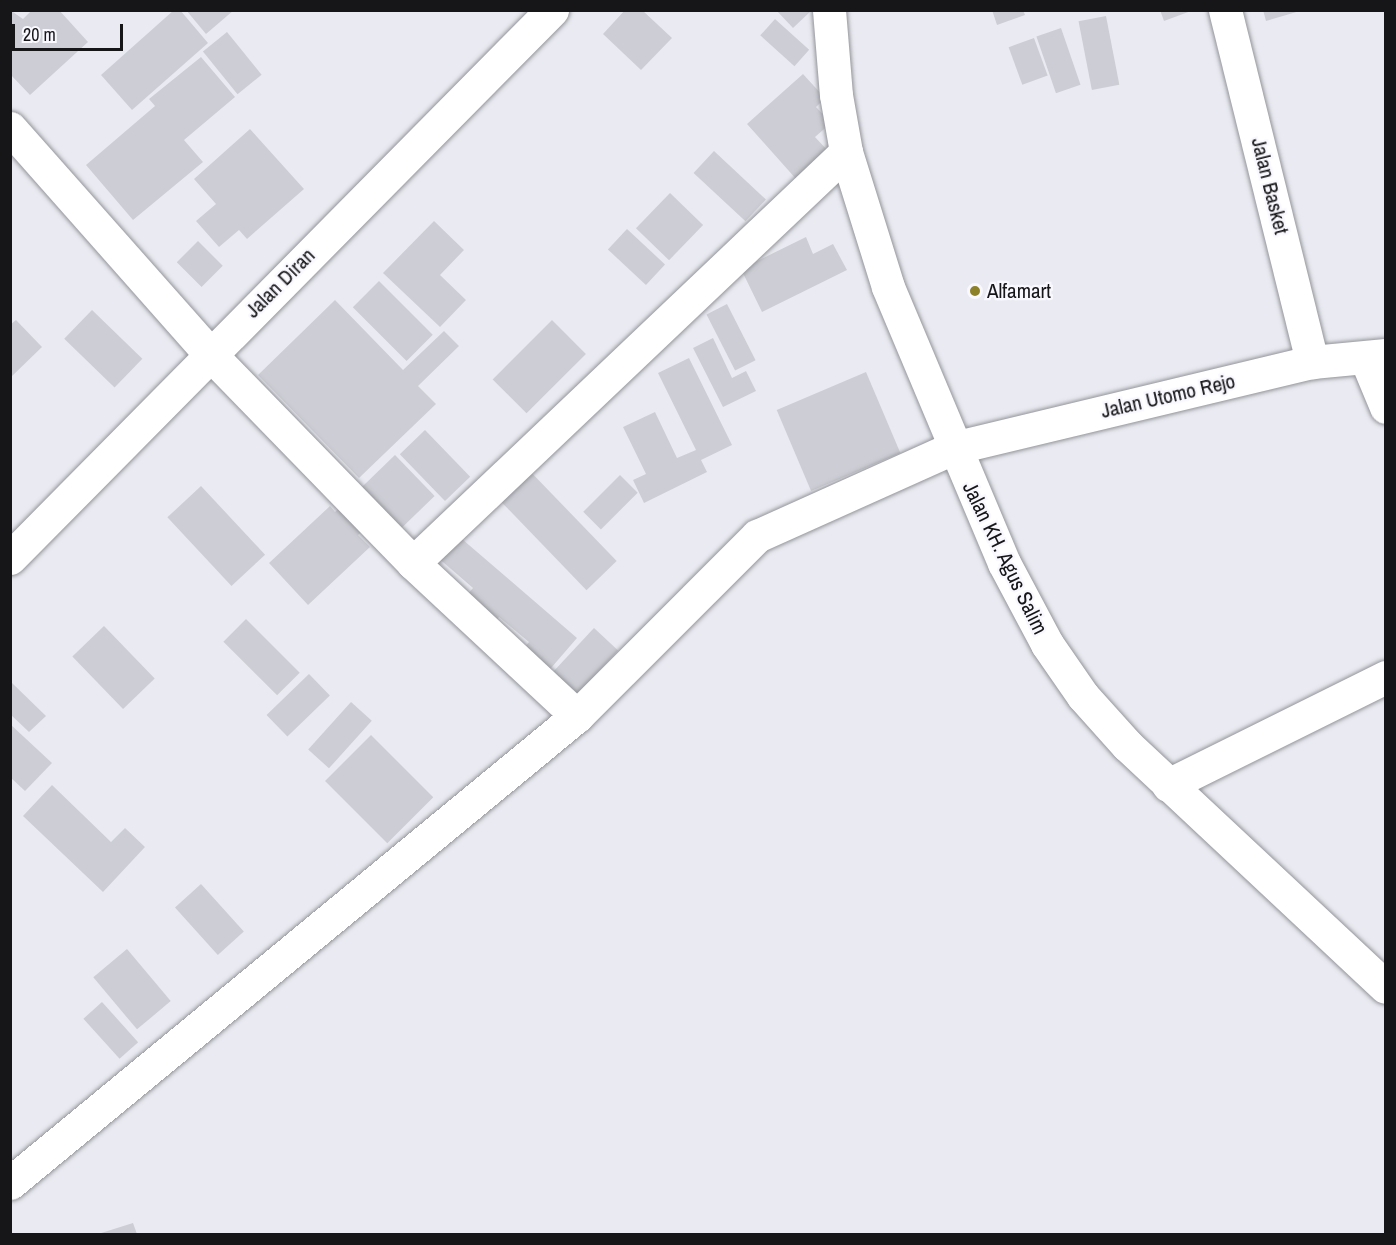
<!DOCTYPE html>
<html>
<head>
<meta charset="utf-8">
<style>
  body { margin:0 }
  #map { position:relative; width:1396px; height:1245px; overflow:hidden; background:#eaebf2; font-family:"Archivo Narrow",sans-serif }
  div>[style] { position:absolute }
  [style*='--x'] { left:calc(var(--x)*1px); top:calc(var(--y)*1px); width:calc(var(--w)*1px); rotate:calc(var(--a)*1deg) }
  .building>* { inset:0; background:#cdced5; transform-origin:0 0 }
  .roads { filter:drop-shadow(0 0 2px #93949a) drop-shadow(0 0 2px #93949a) }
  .minor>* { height:33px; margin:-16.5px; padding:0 16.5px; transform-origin:16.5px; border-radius:16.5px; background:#fff }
  .dots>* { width:16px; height:16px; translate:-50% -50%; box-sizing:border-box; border:3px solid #f8f8fe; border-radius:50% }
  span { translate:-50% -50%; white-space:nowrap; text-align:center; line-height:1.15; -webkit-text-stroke:4.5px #f8f8fe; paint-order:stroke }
  .street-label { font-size:21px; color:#161618 }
  .poi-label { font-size:21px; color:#161618 }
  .left { translate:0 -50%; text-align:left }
  .frame { position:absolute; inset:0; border:12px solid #161618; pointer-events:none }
  .scale { position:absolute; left:12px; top:24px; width:111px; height:27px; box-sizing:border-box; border:3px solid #161618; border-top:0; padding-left:8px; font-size:18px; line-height:21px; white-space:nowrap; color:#161618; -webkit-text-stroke:4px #f8f8fe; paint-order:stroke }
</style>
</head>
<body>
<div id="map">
  <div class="building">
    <i style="clip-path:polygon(10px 10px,23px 19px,32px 10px,59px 10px,88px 42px,30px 95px,10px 74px)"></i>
    <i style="clip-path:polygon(174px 10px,180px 10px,208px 43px,132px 110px,101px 75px)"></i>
    <i style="clip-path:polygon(186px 10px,234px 10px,206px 34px)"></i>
    <i style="clip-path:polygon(625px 10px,642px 10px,672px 38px,641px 70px,603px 34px)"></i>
    <i style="clip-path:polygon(776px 10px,812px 10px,793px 28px)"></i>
    <i style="clip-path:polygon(992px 10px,1023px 10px,1025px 15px,997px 25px)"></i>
    <i style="clip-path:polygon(1160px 10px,1191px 10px,1191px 11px,1164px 21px)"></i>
    <i style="clip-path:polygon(1263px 10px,1300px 10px,1300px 11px,1266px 21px)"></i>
    <i style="left:1106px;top:16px;width:70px;height:28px;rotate:79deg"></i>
    <i style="left:775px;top:19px;width:46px;height:22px;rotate:42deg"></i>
    <i style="left:1061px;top:28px;width:60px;height:26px;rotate:71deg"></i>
    <i style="left:227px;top:32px;width:55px;height:31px;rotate:51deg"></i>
    <i style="left:1034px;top:38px;width:40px;height:27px;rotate:70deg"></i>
    <i style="clip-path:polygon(201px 57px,235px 97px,184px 140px,203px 162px,133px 220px,86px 165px,155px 106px,149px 99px)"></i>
    <i style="clip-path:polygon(803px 74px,825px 98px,816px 107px,831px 123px,815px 137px,829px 152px,797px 180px,747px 124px)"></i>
    <i style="clip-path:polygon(250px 129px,304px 189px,247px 239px,239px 230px,219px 247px,196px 221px,216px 204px,194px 179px)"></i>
    <i style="left:714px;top:151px;width:71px;height:30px;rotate:43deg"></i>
    <i style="left:670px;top:193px;width:46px;height:49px;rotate:44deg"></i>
    <i style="clip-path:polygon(434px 221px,464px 250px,440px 275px,466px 300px,440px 327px,383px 273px)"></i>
    <i style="left:627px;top:229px;width:52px;height:28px;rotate:43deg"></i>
    <i style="clip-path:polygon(806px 237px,813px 254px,833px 244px,847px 270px,762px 312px,741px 269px)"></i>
    <i style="left:198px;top:241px;width:35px;height:30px;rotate:45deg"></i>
    <i style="left:379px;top:281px;width:76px;height:37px;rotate:45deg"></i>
    <i style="clip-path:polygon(335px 300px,403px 370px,444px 331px,459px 346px,418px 386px,436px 404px,359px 478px,258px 375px)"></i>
    <i style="left:727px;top:304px;width:63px;height:23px;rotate:63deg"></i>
    <i style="left:92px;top:310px;width:70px;height:40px;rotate:44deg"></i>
    <i style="clip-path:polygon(16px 320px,42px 347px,10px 378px,10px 325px)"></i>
    <i style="left:552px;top:320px;width:48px;height:84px;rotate:45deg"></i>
    <i style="clip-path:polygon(713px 338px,732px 378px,746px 371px,756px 391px,723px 407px,693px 348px)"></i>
    <i style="clip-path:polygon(689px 358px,732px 445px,701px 460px,707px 472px,644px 503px,633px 480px,646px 474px,623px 427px,655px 412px,677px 458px,696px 450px,658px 373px)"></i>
    <i style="left:866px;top:372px;width:88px;height:97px;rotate:67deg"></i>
    <i style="left:425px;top:430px;width:65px;height:35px;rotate:46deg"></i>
    <i style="left:395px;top:455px;width:57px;height:51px;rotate:46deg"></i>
    <i style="left:525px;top:466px;width:132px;height:42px;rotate:46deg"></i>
    <i style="left:620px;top:475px;width:25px;height:52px;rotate:45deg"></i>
    <i style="left:201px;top:486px;width:94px;height:46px;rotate:47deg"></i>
    <i style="clip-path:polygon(346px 502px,369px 526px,358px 535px,370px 547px,308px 605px,269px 563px,330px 506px,335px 512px)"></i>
    <i style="clip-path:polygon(455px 533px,577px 638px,545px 675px,519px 654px,529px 642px,499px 617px,494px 624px,463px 600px,473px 588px,436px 556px)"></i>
    <i style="left:246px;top:619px;width:76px;height:32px;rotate:45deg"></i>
    <i style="left:104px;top:626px;width:73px;height:44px;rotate:46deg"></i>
    <i style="left:594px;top:628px;width:33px;height:66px;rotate:43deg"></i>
    <i style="left:309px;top:674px;width:30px;height:59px;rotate:46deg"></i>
    <i style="clip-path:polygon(10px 681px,46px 716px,29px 732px,10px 714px)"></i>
    <i style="left:351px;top:702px;width:28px;height:64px;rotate:42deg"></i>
    <i style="clip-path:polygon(10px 724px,52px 763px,25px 791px,10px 777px)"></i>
    <i style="left:371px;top:735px;width:88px;height:65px;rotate:45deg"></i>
    <i style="clip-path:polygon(52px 785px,111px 842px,125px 828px,145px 847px,103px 892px,23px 816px)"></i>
    <i style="left:201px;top:884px;width:64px;height:35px;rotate:48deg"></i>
    <i style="left:127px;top:949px;width:68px;height:44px;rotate:50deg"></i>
    <i style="left:102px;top:1002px;width:54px;height:25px;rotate:48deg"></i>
    <i style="clip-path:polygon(133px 1223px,137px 1234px,98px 1234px)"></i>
  </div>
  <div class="roads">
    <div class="minor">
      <i style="--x:829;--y:10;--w:85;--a:85.3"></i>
      <i style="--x:836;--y:95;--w:58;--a:80"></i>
      <i style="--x:846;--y:152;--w:141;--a:72.7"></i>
      <i style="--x:888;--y:287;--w:299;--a:67.2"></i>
      <i style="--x:1004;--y:563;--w:92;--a:62"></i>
      <i style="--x:1047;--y:644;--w:63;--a:55.3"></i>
      <i style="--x:1083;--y:696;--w:66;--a:48.1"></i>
      <i style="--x:1127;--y:745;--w:354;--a:43.1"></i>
      <i style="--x:1225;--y:10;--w:363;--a:76.1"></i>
      <i style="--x:10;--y:128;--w:302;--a:48.5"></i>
      <i style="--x:210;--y:354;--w:291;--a:45.8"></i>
      <i style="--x:413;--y:563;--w:224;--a:43"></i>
      <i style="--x:1366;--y:359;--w:52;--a:67.4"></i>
      <i style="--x:10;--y:558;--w:771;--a:-45.32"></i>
      <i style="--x:413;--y:563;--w:597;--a:-43.51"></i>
      <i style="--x:1168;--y:785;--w:243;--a:-26.4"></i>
      <i style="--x:10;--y:1183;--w:735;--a:-39.48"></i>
      <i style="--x:577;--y:716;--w:255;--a:-45"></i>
      <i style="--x:757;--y:536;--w:215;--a:-24.2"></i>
      <i style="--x:953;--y:448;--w:369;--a:-13.5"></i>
      <i style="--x:1312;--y:362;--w:74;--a:-5.4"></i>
    </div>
  </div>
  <div class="dots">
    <i style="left:975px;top:291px;background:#8c8128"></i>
  </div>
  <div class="street-label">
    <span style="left:1270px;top:186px;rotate:76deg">Jalan Basket</span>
    <span style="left:280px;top:283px;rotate:-45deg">Jalan Diran</span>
    <span style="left:1168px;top:396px;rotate:-13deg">Jalan Utomo Rejo</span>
    <span style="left:1005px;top:558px;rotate:64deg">Jalan KH. Agus Salim</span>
  </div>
  <div class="poi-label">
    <span class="left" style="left:987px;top:291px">Alfamart</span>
  </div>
  <div class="frame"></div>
  <div class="scale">20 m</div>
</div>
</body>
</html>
